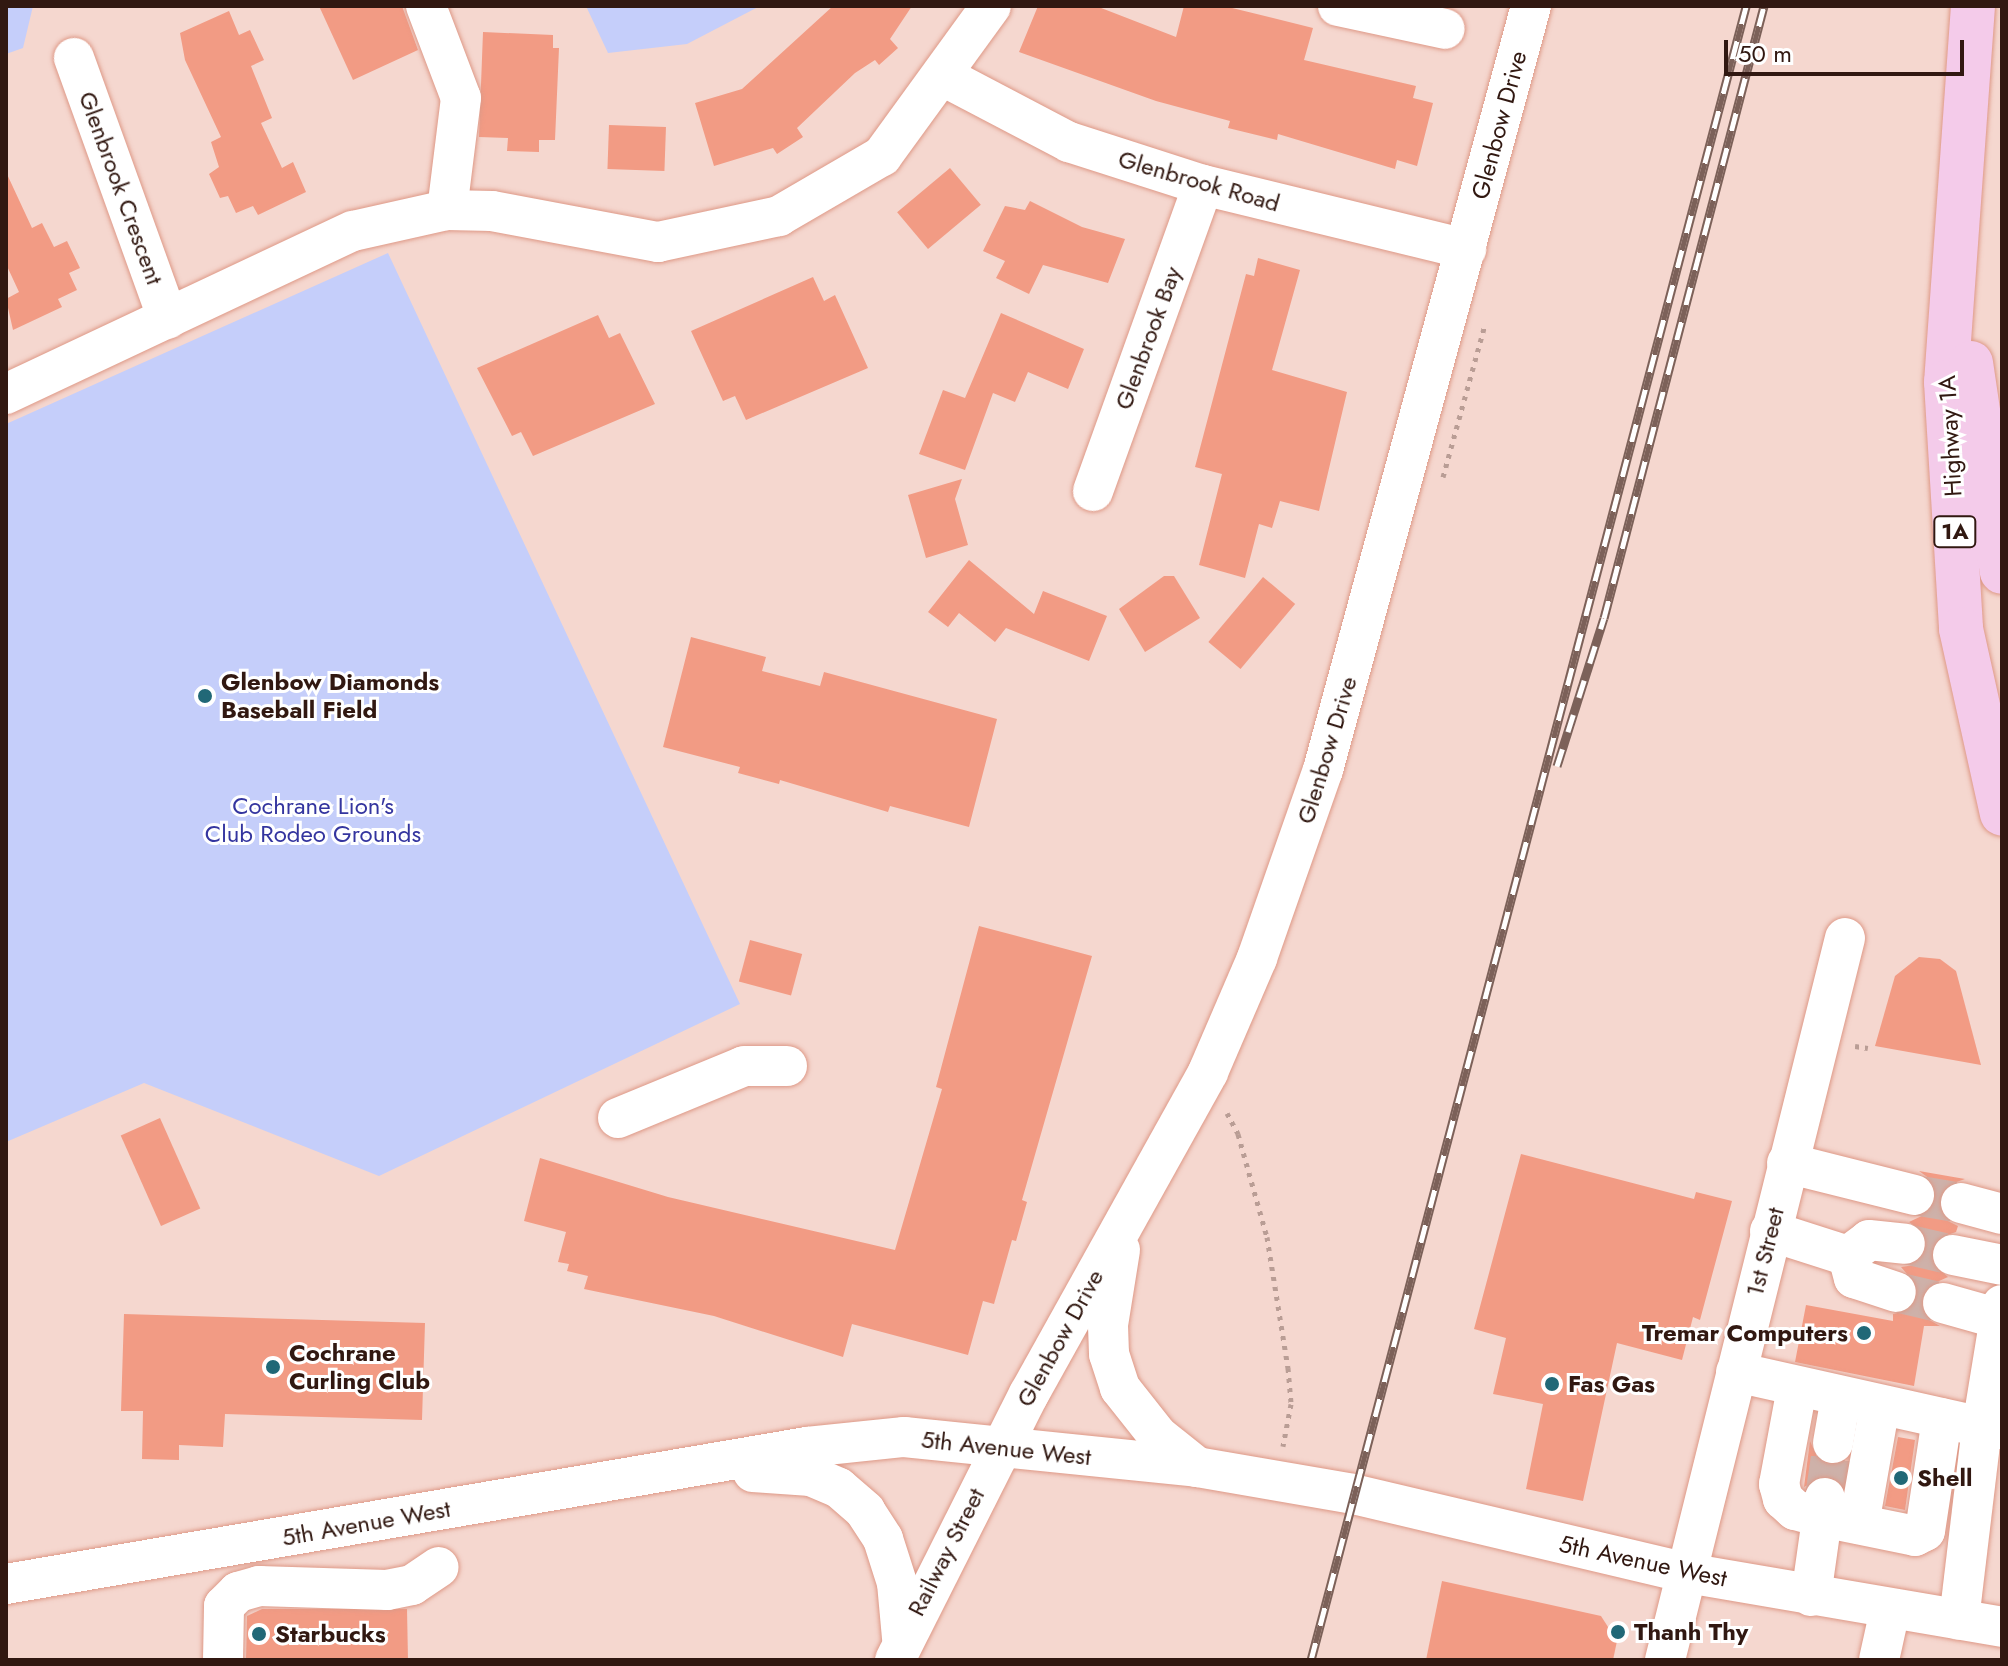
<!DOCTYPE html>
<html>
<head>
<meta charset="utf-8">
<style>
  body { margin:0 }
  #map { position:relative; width:2008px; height:1666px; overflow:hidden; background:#f5d7cf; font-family:Jost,sans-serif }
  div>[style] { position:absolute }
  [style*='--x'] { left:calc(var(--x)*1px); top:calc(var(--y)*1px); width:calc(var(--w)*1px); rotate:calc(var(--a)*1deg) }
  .green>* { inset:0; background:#c5cefa }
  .building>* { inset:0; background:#f29b84; transform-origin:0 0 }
  .minor-tunnel>* { height:40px; margin-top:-20px; transform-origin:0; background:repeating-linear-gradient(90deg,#ceb1a9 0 40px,transparent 0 60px) }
  .path>* { height:5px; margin-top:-2.5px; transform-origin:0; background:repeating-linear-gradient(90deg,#b99d95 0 4px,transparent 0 10px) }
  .roads { filter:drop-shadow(0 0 2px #de9987) drop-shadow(0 0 2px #de9987) }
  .minor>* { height:40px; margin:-20px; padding:0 20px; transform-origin:20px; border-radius:20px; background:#fff }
  .major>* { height:44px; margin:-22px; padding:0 22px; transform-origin:22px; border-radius:22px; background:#f4cbea }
  .rail>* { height:9px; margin-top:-4.5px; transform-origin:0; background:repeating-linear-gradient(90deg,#fff 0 18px,#7c6159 0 36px); box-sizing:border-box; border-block:2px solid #7c6159 }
  .dots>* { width:22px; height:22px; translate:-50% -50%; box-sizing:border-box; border:4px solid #fff; border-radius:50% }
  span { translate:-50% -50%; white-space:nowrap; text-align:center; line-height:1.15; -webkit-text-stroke:6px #fff; paint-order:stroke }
  .shield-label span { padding:2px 6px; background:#fff; border:2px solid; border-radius:6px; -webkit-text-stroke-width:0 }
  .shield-label { font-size:22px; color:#311811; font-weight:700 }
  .street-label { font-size:24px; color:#311811 }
  .poi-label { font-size:24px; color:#311811; font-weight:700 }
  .left { translate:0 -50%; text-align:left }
  .right { translate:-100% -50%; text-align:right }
  .park-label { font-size:24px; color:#34359f }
  .frame { position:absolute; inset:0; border:8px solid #311811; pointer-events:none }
  .scale { position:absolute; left:1724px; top:40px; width:240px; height:36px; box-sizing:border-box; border:4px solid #311811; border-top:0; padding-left:10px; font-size:24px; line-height:28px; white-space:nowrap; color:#311811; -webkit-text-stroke:6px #fff; paint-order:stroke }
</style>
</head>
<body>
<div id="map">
  <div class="green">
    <i style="clip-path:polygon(6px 6px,33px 6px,23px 48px,6px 54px)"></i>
    <i style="clip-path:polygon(586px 6px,760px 6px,687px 44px,608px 53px)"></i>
    <i style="clip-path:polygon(388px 253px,740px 1004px,379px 1176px,144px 1083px,6px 1142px,6px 424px)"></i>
  </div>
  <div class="building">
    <i style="clip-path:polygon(319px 6px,402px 6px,418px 50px,353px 80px)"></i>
    <i style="clip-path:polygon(833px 6px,912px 6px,890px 39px,898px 48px,879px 65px,875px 60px,855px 73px,797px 128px,803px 137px,777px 154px,773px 148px,714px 166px,695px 103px,742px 89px)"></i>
    <i style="clip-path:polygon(1038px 6px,1096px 6px,1176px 37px,1184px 6px,1224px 6px,1313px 28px,1304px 60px,1416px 86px,1413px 98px,1433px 103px,1417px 166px,1397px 160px,1395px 169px,1278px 134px,1277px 140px,1228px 128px,1230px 121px,1156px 101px,1019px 52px)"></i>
    <i style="clip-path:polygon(229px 11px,239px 35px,250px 30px,264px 60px,251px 66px,272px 118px,261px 123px,282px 168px,293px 162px,306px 192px,258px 215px,253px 206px,236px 213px,228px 196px,220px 198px,209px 174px,219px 167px,211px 142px,221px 137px,185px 60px,180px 33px)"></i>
    <i style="clip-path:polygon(483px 32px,553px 35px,553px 48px,559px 48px,555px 140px,539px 140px,539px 152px,507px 151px,508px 138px,479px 137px)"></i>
    <i style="left:609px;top:125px;width:57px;height:44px;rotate:2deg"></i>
    <i style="left:950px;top:168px;width:48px;height:69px;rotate:50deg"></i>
    <i style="clip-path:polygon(6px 172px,32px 228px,42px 223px,54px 247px,67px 241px,80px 268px,69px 273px,77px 290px,58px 299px,62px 307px,13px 330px,6px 299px,19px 292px,6px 264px)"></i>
    <i style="clip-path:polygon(1030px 201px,1082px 227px,1125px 239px,1108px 283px,1043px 265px,1029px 294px,996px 278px,1005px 261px,983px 251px,1005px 206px,1025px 210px)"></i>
    <i style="clip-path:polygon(1258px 258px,1300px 270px,1272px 370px,1347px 392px,1319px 511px,1280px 501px,1272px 528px,1259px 524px,1245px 578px,1199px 565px,1222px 474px,1195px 467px,1246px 274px,1254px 276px)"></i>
    <i style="clip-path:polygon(813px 277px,824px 301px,835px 295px,868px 368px,746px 420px,735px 396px,723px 401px,691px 331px)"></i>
    <i style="clip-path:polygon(1001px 313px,1084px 349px,1068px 389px,1028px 372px,1015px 402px,993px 393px,965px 470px,919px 454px,943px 390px,965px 398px)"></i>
    <i style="clip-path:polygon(598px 315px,609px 338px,620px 333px,655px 404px,533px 456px,521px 432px,512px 436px,477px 368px)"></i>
    <i style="clip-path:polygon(962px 479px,955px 499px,968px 545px,926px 558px,908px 495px)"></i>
    <i style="clip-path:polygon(969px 560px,1034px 614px,1043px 591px,1107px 616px,1089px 661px,1006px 628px,995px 642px,959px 613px,948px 627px,928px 612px)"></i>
    <i style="clip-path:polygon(1164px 576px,1174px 576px,1200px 618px,1145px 652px,1119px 609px)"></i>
    <i style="left:1263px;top:577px;width:42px;height:85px;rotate:40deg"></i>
    <i style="clip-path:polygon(691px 637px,766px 657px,762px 671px,820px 686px,824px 672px,997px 719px,969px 827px,890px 806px,888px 812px,780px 780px,779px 784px,738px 773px,740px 767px,663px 747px)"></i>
    <i style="clip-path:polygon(979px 926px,1092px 956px,1022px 1200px,1027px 1202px,1016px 1241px,1012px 1240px,994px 1304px,983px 1301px,968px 1355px,852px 1324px,843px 1357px,714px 1316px,584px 1289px,588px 1276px,567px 1271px,569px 1264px,558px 1262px,566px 1232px,524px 1221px,540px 1158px,668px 1197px,895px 1250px,942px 1089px,936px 1087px)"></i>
    <i style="left:750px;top:940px;width:54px;height:43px;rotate:15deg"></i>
    <i style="clip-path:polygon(1919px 957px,1940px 959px,1956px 971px,1981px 1065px,1875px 1046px,1895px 976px)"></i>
    <i style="left:160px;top:1118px;width:99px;height:43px;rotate:66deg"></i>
    <i style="clip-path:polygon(1521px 1154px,1694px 1199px,1696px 1192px,1732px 1201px,1700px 1320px,1693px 1317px,1682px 1360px,1617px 1343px,1583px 1501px,1526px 1489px,1543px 1404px,1493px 1394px,1506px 1338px,1474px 1329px)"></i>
    <i style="clip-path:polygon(1919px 1171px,1965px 1179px,1945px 1186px,1939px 1198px,1944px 1219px,1958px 1226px,1956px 1232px,1936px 1239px,1931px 1250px,1932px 1263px,1948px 1277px,1928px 1286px,1921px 1296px,1926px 1318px,1940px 1326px,1924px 1326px,1914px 1386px,1795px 1362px,1806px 1305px,1893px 1321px,1893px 1314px,1911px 1310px,1917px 1300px,1918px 1287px,1901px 1267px,1915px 1265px,1928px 1246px,1926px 1234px,1909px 1222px,1930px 1212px,1936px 1200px,1930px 1179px)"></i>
    <i style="clip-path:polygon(124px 1314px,425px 1323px,422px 1420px,225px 1414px,223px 1447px,179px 1445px,179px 1460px,142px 1459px,143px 1411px,121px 1411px)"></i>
    <i style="clip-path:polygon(1898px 1437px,1915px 1440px,1905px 1510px,1885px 1506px)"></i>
    <i style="clip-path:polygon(1810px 1441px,1819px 1461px,1830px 1466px,1847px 1461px,1843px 1484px,1827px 1475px,1804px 1487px)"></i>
    <i style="clip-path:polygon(1442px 1581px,1601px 1616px,1617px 1641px,1613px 1660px,1426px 1660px)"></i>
    <i style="clip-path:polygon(262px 1609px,407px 1609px,408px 1660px,246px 1660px,247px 1616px)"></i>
  </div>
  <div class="minor-tunnel">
    <i style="--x:1914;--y:1195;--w:48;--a:9.7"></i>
    <i style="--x:1905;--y:1244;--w:49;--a:12.9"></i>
    <i style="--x:1896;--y:1292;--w:48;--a:13.2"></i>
    <i style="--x:1825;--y:1498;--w:56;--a:-81.7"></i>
  </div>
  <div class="path">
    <i style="--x:1443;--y:477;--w:158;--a:-74.6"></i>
    <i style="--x:1855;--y:1046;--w:13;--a:9"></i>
    <i style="--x:1227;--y:1113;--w:24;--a:62"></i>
    <i style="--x:1238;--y:1134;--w:107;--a:74.3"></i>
    <i style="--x:1267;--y:1237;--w:133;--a:80.9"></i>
    <i style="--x:1288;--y:1368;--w:36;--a:85"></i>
    <i style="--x:1291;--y:1404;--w:43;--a:100.8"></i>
  </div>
  <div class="roads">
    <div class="minor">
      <i style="--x:426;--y:6;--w:98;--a:69.2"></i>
      <i style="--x:461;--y:98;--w:113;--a:97.1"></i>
      <i style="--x:1338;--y:6;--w:109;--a:12.1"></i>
      <i style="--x:74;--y:58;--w:277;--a:70.2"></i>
      <i style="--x:945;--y:77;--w:140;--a:27.7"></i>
      <i style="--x:1069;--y:142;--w:141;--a:17.8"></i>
      <i style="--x:1203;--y:185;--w:271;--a:13.7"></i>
      <i style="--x:6;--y:394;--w:383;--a:-25.2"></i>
      <i style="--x:353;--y:231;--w:96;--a:-12.6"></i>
      <i style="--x:447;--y:210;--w:45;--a:1.3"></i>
      <i style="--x:492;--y:211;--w:169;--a:10.6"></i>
      <i style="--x:658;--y:242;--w:124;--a:-12.1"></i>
      <i style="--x:779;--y:216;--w:119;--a:-30.2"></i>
      <i style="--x:882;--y:156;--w:185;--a:-54"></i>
      <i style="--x:1093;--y:491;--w:325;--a:-70.2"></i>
      <i style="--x:618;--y:1118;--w:136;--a:-22.4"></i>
      <i style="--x:744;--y:1066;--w:43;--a:0"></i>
      <i style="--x:1787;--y:1163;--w:131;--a:14.1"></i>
      <i style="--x:1961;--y:1203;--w:42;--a:15"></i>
      <i style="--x:1770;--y:1231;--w:82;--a:17.8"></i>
      <i style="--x:1848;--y:1256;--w:23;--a:75"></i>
      <i style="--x:1854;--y:1278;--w:44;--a:18.4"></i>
      <i style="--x:1120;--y:1250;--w:76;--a:99.1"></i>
      <i style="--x:1108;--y:1325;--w:29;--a:88"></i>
      <i style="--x:1109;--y:1354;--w:36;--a:72"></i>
      <i style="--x:1120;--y:1388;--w:61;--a:51.6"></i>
      <i style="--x:1158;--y:1436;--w:50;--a:38.5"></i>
      <i style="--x:1953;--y:1255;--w:50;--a:11.5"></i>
      <i style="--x:1848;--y:1256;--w:26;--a:-37"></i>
      <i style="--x:1869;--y:1240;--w:36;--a:6"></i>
      <i style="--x:1943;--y:1303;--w:59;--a:15.7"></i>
      <i style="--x:2002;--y:1305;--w:124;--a:99.3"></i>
      <i style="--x:1982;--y:1427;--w:20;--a:6"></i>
      <i style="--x:1736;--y:1372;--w:252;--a:12.6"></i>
      <i style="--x:1982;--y:1427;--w:194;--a:96.8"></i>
      <i style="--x:1797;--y:1388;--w:98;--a:100.6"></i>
      <i style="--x:1779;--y:1484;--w:16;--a:75"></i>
      <i style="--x:1783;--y:1499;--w:16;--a:43"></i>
      <i style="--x:1795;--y:1510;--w:28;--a:15"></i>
      <i style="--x:1822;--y:1517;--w:95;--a:11.5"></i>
      <i style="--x:1915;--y:1536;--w:11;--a:-27"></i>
      <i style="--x:1925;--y:1531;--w:114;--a:-81.4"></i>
      <i style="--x:1833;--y:1443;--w:47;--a:-80.1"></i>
      <i style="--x:753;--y:1472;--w:58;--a:3.9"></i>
      <i style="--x:811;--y:1476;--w:30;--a:23"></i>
      <i style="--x:839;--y:1488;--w:35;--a:41"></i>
      <i style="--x:865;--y:1511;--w:33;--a:57"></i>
      <i style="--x:883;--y:1539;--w:46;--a:72.3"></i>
      <i style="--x:897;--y:1583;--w:55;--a:84.8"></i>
      <i style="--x:1859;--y:1524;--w:121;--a:-80"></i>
      <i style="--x:6;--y:1584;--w:813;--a:-9.71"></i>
      <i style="--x:807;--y:1447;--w:98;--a:-5.9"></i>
      <i style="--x:904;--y:1437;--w:295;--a:5.8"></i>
      <i style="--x:1197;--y:1467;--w:158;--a:9.8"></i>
      <i style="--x:1353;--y:1494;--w:343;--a:13.3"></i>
      <i style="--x:1687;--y:1573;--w:320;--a:9.7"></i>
      <i style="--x:1811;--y:1596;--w:99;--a:-81.9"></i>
      <i style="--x:223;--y:1660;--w:54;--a:-88.9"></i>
      <i style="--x:224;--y:1606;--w:20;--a:-45"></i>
      <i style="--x:238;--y:1592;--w:22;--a:-16"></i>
      <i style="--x:259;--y:1586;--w:128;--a:1.8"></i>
      <i style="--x:387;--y:1590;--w:25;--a:-11"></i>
      <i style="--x:412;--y:1585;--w:32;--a:-34"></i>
      <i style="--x:895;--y:1660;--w:298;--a:-63.3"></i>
      <i style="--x:1029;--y:1394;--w:368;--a:-60.9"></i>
      <i style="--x:1208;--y:1072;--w:124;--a:-66.7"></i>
      <i style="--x:1257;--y:958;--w:199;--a:-70.7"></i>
      <i style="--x:1323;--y:770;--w:792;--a:-74.77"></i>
      <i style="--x:1665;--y:1660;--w:744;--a:-76"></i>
      <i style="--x:1879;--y:1660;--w:51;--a:-77.6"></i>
    </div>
    <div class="major">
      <i style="--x:1973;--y:6;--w:377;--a:94.1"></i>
      <i style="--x:1946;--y:382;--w:247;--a:86.5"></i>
      <i style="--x:1961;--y:629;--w:189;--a:77.5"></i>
      <i style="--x:1971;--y:363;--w:211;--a:81.6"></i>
    </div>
  </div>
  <div class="rail">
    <i style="--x:1557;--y:766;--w:155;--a:-72.4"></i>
    <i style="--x:1604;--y:618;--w:633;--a:-75.35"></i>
    <i style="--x:1311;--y:1660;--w:1710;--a:-75.26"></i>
  </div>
  <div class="dots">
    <i style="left:205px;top:696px;background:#216877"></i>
    <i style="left:1864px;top:1333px;background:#216877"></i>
    <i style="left:273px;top:1367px;background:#216877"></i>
    <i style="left:1552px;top:1384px;background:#216877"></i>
    <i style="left:1901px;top:1478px;background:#216877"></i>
    <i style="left:1618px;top:1632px;background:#216877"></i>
    <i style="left:259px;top:1634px;background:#216877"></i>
  </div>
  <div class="shield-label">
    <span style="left:1955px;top:532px">1A</span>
  </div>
  <div class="street-label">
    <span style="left:1499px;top:125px;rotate:-75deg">Glenbow Drive</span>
    <span style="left:1199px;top:181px;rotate:16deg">Glenbrook Road</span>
    <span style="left:121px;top:188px;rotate:70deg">Glenbrook Crescent</span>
    <span style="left:1148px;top:338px;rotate:-70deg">Glenbrook Bay</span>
    <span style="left:1950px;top:436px;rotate:-93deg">Highway 1A</span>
    <span style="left:1327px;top:750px;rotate:-73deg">Glenbow Drive</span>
    <span style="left:1765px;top:1252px;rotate:-76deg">1st Street</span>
    <span style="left:1060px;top:1338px;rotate:-61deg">Glenbow Drive</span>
    <span style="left:1006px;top:1448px;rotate:6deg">5th Avenue West</span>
    <span style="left:366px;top:1523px;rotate:-10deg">5th Avenue West</span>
    <span style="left:946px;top:1552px;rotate:-63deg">Railway Street</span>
    <span style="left:1643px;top:1561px;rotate:12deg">5th Avenue West</span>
  </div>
  <div class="poi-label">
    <span class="left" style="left:221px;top:696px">Glenbow Diamonds<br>Baseball Field</span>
    <span class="right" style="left:1848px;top:1333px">Tremar Computers</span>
    <span class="left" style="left:289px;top:1367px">Cochrane<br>Curling Club</span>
    <span class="left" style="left:1568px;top:1384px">Fas Gas</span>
    <span class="left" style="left:1917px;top:1478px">Shell</span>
    <span class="left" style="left:1634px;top:1632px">Thanh Thy</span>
    <span class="left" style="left:275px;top:1634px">Starbucks</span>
  </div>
  <div class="park-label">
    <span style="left:313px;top:820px">Cochrane Lion's<br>Club Rodeo Grounds</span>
  </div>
  <div class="frame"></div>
  <div class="scale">50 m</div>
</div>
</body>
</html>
